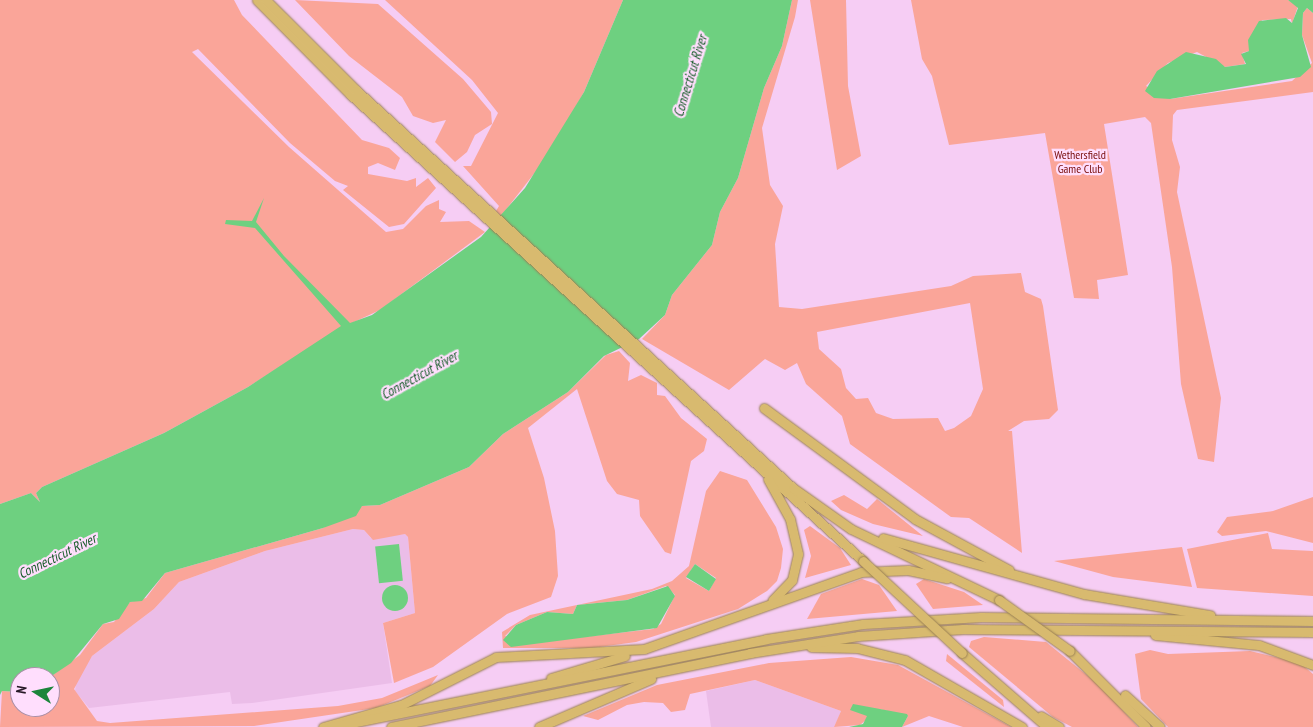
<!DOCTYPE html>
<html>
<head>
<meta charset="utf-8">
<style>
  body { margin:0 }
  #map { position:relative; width:1313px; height:727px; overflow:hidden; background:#f6cdf4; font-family:"PT Sans Narrow",sans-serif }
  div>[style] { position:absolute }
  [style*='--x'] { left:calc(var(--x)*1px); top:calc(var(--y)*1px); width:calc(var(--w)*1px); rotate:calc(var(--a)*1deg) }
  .built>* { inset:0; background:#ebbde8 }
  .green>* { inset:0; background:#faa599 }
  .water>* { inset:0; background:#6ed080; transform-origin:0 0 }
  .round { border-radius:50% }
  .roads { filter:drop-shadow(0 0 1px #9a8155) drop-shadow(0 0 1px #9a8155) }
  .motorway>* { height:9px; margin:-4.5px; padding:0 4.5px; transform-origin:4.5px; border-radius:4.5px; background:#d8ba6f }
  .bridges { filter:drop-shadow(0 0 1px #9a8155) drop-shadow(0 0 1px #9a8155) }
  .motorway-bridge>* { height:9px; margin:-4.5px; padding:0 4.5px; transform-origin:4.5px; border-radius:4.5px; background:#d8ba6f }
  span { translate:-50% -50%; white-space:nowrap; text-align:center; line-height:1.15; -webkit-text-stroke:4.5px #ffdefd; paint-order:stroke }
  .park-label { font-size:12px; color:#780c0a }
  .water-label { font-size:14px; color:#185d2a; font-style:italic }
  .north { position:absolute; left:10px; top:667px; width:50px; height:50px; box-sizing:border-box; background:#ffdefd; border:1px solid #a98fa7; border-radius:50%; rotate:280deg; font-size:14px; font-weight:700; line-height:20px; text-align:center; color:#271826 }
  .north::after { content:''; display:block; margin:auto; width:18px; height:22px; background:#1c853b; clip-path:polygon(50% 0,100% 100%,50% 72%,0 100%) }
</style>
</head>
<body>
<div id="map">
  <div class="built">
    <i style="clip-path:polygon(353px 529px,364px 530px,371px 538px,405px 534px,408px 537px,415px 613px,383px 623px,392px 683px,252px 703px,232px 704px,230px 692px,89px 708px,75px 691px,77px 676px,92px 656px,154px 609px,179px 582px,265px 551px)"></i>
    <i style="clip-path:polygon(755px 680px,841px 711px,837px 721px,834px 727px,711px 727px,706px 691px)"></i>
  </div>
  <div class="green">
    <i style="clip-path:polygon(0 0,234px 0,242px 15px,362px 140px,389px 148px,400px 158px,395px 170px,378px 163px,368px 167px,368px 174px,407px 181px,416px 178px,416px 187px,428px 178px,436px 188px,404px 224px,389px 227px,343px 190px,348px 186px,335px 181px,290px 143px,198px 49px,192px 52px,289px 147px,386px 232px,403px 229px,426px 206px,439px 200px,439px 209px,446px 212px,440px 222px,469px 221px,485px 232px,380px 310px,339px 329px,248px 387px,164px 433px,42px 487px,36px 493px,40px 502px,31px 493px,0 504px)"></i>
    <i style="clip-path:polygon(295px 0,378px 4px,463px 79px,491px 112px,492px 124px,475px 135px,467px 152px,455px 162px,435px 142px,446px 120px,433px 123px,413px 116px,402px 97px,349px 56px)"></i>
    <i style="clip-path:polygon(385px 0,623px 0,584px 92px,547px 157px,501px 216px,496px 211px,499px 206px,463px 166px,471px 166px,498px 113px,472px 80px)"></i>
    <i style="clip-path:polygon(evenodd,792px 0,798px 0,795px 17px,762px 128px,770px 185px,783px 206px,775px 244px,779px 307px,802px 309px,951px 286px,973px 276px,1021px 273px,1025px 292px,1041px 299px,1043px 306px,1058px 410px,1049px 419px,1024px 421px,1008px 431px,1012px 431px,1022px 553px,969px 518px,951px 517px,850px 444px,842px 416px,806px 384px,797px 363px,785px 370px,765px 359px,729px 390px,642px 339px,665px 315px,672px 295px,712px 245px,720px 212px,738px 178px,764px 88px,782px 46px,792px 0,970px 303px,983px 389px,971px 416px,954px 428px,945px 431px,938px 418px,893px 419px,876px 413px,868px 398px,856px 399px,846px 388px,841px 369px,819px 349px,817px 332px,970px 303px)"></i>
    <i style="clip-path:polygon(810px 0,846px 0,848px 86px,861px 156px,837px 170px)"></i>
    <i style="clip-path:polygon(911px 0,1288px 0,1298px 6px,1292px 24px,1291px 19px,1262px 20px,1249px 51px,1242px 53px,1245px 64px,1225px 67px,1197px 52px,1168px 63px,1146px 86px,1170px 99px,1292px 81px,1312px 63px,1302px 35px,1303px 13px,1307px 8px,1313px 13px,1313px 92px,1177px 110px,1173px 115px,1172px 140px,1180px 167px,1177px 192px,1221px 398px,1214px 462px,1198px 459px,1181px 384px,1172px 267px,1151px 123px,1145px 117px,1104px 124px,1128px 275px,1097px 280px,1099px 299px,1074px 298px,1045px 133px,949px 145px,932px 76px,922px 59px)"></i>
    <i style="clip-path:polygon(619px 351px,630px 363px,628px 381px,641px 375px,657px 383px,657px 395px,665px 396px,681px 418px,707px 439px,704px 451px,691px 461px,671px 554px,665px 552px,640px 516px,639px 500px,617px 494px,607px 481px,577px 389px,528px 428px,544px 478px,555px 531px,558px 576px,551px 597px,507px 614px,433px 667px,394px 683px,383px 623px,415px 613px,408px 537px,405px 534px,373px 540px,364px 530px,353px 529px,265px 551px,179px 582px,154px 609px,92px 656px,74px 689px,97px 721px,110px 723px,338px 706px,382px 698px,438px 675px,430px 686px,376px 708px,254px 726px,0 727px,2px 691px,20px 692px,20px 707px,50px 707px,50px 677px,80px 655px,103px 624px,114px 622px,130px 602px,146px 598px,165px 573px,323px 528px,362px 506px,380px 505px,469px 467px,503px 434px,568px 392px,606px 355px)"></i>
    <i style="clip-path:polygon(evenodd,720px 471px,747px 480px,776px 527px,783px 549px,781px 568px,777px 581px,767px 591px,738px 609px,636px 642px,592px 648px,503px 648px,502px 632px,530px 615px,652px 589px,672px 581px,689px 566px,706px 491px,720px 471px,695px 564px,716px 578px,709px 591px,686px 578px,695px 564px,720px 471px,666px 586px,675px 595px,661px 624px,653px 629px,530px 643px,505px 636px,516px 625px,547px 612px,573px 614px,577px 605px,627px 600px,666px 586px)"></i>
    <i style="clip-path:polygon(844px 495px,867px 509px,877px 499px,923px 536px,873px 524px,841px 510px,831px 501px)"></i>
    <i style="clip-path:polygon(1313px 497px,1313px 543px,1266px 531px,1222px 536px,1217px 532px,1227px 517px,1273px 511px)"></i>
    <i style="clip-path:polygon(810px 526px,840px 548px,851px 565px,805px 578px,811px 556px,804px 530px)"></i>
    <i style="clip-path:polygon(1268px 533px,1272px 549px,1313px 551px,1313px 596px,1197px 588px,1187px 549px)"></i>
    <i style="clip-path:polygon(1182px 547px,1192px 587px,1113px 577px,1054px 561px)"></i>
    <i style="clip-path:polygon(862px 579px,879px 585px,897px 611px,807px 619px,821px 594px)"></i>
    <i style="clip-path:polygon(924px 579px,964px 592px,983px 605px,933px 609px,916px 584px)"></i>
    <i style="clip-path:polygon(984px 637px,1046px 642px,1099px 685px,1138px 727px,1072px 727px,1053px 717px,969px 647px,971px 641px)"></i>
    <i style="clip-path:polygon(1150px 650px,1168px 654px,1250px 651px,1300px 663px,1313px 674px,1313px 727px,1168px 727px,1141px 699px,1135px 654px)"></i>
    <i style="clip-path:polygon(947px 654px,1003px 700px,1004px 707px,946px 661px)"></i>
    <i style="clip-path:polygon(851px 657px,898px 665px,1011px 727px,963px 727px,929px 716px,902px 727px,908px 716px,879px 709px,860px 725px,834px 727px,841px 711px,755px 680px,690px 694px,685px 710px,671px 712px,663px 703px,644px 702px,627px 705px,598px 720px,583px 716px,657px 685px,769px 663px)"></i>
  </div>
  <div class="water">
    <i style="clip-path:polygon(623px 0,792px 0,782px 46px,764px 88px,738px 178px,720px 212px,712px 245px,672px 295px,665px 315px,639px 339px,604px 356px,568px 392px,503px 434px,469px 467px,380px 505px,362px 506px,356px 516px,323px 528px,165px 573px,142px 601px,130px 602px,119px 619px,103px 624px,71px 663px,50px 677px,20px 677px,20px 692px,2px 691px,0 695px,0 504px,31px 493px,40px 502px,36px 493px,42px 487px,164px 433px,248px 387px,341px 326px,255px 228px,225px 224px,226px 220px,252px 221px,264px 198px,256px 222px,284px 256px,350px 323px,372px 315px,481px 237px,525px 188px,584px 92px)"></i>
    <i style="clip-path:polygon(1288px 0,1313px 0,1313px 13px,1307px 8px,1303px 13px,1302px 35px,1311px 67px,1300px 77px,1170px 99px,1154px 98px,1145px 91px,1157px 71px,1186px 52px,1216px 59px,1225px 67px,1246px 64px,1241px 54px,1249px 51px,1248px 40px,1259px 21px,1286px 18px,1292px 23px,1298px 8px)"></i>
    <i style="left:399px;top:544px;width:37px;height:24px;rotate:84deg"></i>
    <i style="clip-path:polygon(695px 564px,716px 579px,709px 591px,686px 577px)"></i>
    <i class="round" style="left:382px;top:585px;width:26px;height:26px"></i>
    <i style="clip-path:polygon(668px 586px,675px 596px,657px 628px,511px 647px,503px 640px,516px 625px,547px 612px,573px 614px,577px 605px,627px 600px)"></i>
    <i style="clip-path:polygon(853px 704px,907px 714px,908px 716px,902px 727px,849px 727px,863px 724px,867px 716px,850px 710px)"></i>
  </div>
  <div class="roads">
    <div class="motorway">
      <i style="--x:257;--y:0;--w:132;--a:45.3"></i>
      <i style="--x:350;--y:94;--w:694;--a:42.31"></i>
      <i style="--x:266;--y:0;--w:127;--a:45"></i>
      <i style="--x:356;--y:90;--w:591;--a:42.33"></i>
      <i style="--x:793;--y:488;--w:71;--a:35.3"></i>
      <i style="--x:851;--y:529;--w:164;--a:25.6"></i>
      <i style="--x:764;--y:408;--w:187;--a:36.3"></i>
      <i style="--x:915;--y:519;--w:107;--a:28.5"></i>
      <i style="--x:768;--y:479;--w:46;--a:61.2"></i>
      <i style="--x:790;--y:519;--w:36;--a:77"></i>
      <i style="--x:798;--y:554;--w:27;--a:103"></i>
      <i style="--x:792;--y:580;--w:28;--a:134"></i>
      <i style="--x:883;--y:538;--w:209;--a:15.6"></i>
      <i style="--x:1084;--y:594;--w:128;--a:9.5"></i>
      <i style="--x:1155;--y:635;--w:104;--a:5.5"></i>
      <i style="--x:1259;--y:645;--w:58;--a:20.3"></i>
      <i style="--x:811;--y:647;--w:46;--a:1.2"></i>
      <i style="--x:857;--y:648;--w:49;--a:14"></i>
      <i style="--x:905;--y:660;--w:135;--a:29.8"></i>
      <i style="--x:1070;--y:651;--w:107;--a:45"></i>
      <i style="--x:962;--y:653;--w:113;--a:41"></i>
      <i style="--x:551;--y:678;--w:77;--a:-16.6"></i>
      <i style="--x:1125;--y:695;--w:47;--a:42.4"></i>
      <i style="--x:1041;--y:716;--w:21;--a:31"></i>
      <i style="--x:323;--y:727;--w:81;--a:-15.8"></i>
      <i style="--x:401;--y:705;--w:106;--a:-26.8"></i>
      <i style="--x:496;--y:657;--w:148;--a:-3.1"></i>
      <i style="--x:644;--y:649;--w:230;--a:-19.5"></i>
      <i style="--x:861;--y:572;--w:47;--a:-2.4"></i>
      <i style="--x:908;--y:570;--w:40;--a:12"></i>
      <i style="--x:331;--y:727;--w:444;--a:-11.4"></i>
      <i style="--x:766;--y:639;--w:98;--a:-8.8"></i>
      <i style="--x:863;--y:624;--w:118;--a:-3.4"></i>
      <i style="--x:981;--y:617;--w:332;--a:0.7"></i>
      <i style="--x:391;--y:727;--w:367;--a:-11.6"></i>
      <i style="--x:750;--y:653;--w:109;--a:-8.9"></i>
      <i style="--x:858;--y:636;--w:105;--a:-3.8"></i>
      <i style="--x:963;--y:629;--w:350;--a:0.5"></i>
      <i style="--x:539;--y:727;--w:122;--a:-23.2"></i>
    </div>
  </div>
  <div class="bridges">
    <div class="motorway-bridge">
      <i style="--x:863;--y:561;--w:135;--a:42.9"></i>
      <i style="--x:999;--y:600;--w:87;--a:35.7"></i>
    </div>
  </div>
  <div class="park-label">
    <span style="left:1080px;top:162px">Wethersfield<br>Game Club</span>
  </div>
  <div class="water-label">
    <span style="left:690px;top:76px;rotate:-73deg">Connecticut River</span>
    <span style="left:419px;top:375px;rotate:-29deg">Connecticut River</span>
    <span style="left:57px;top:556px;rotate:-26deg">Connecticut River</span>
  </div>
  <div class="north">N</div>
</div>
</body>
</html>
